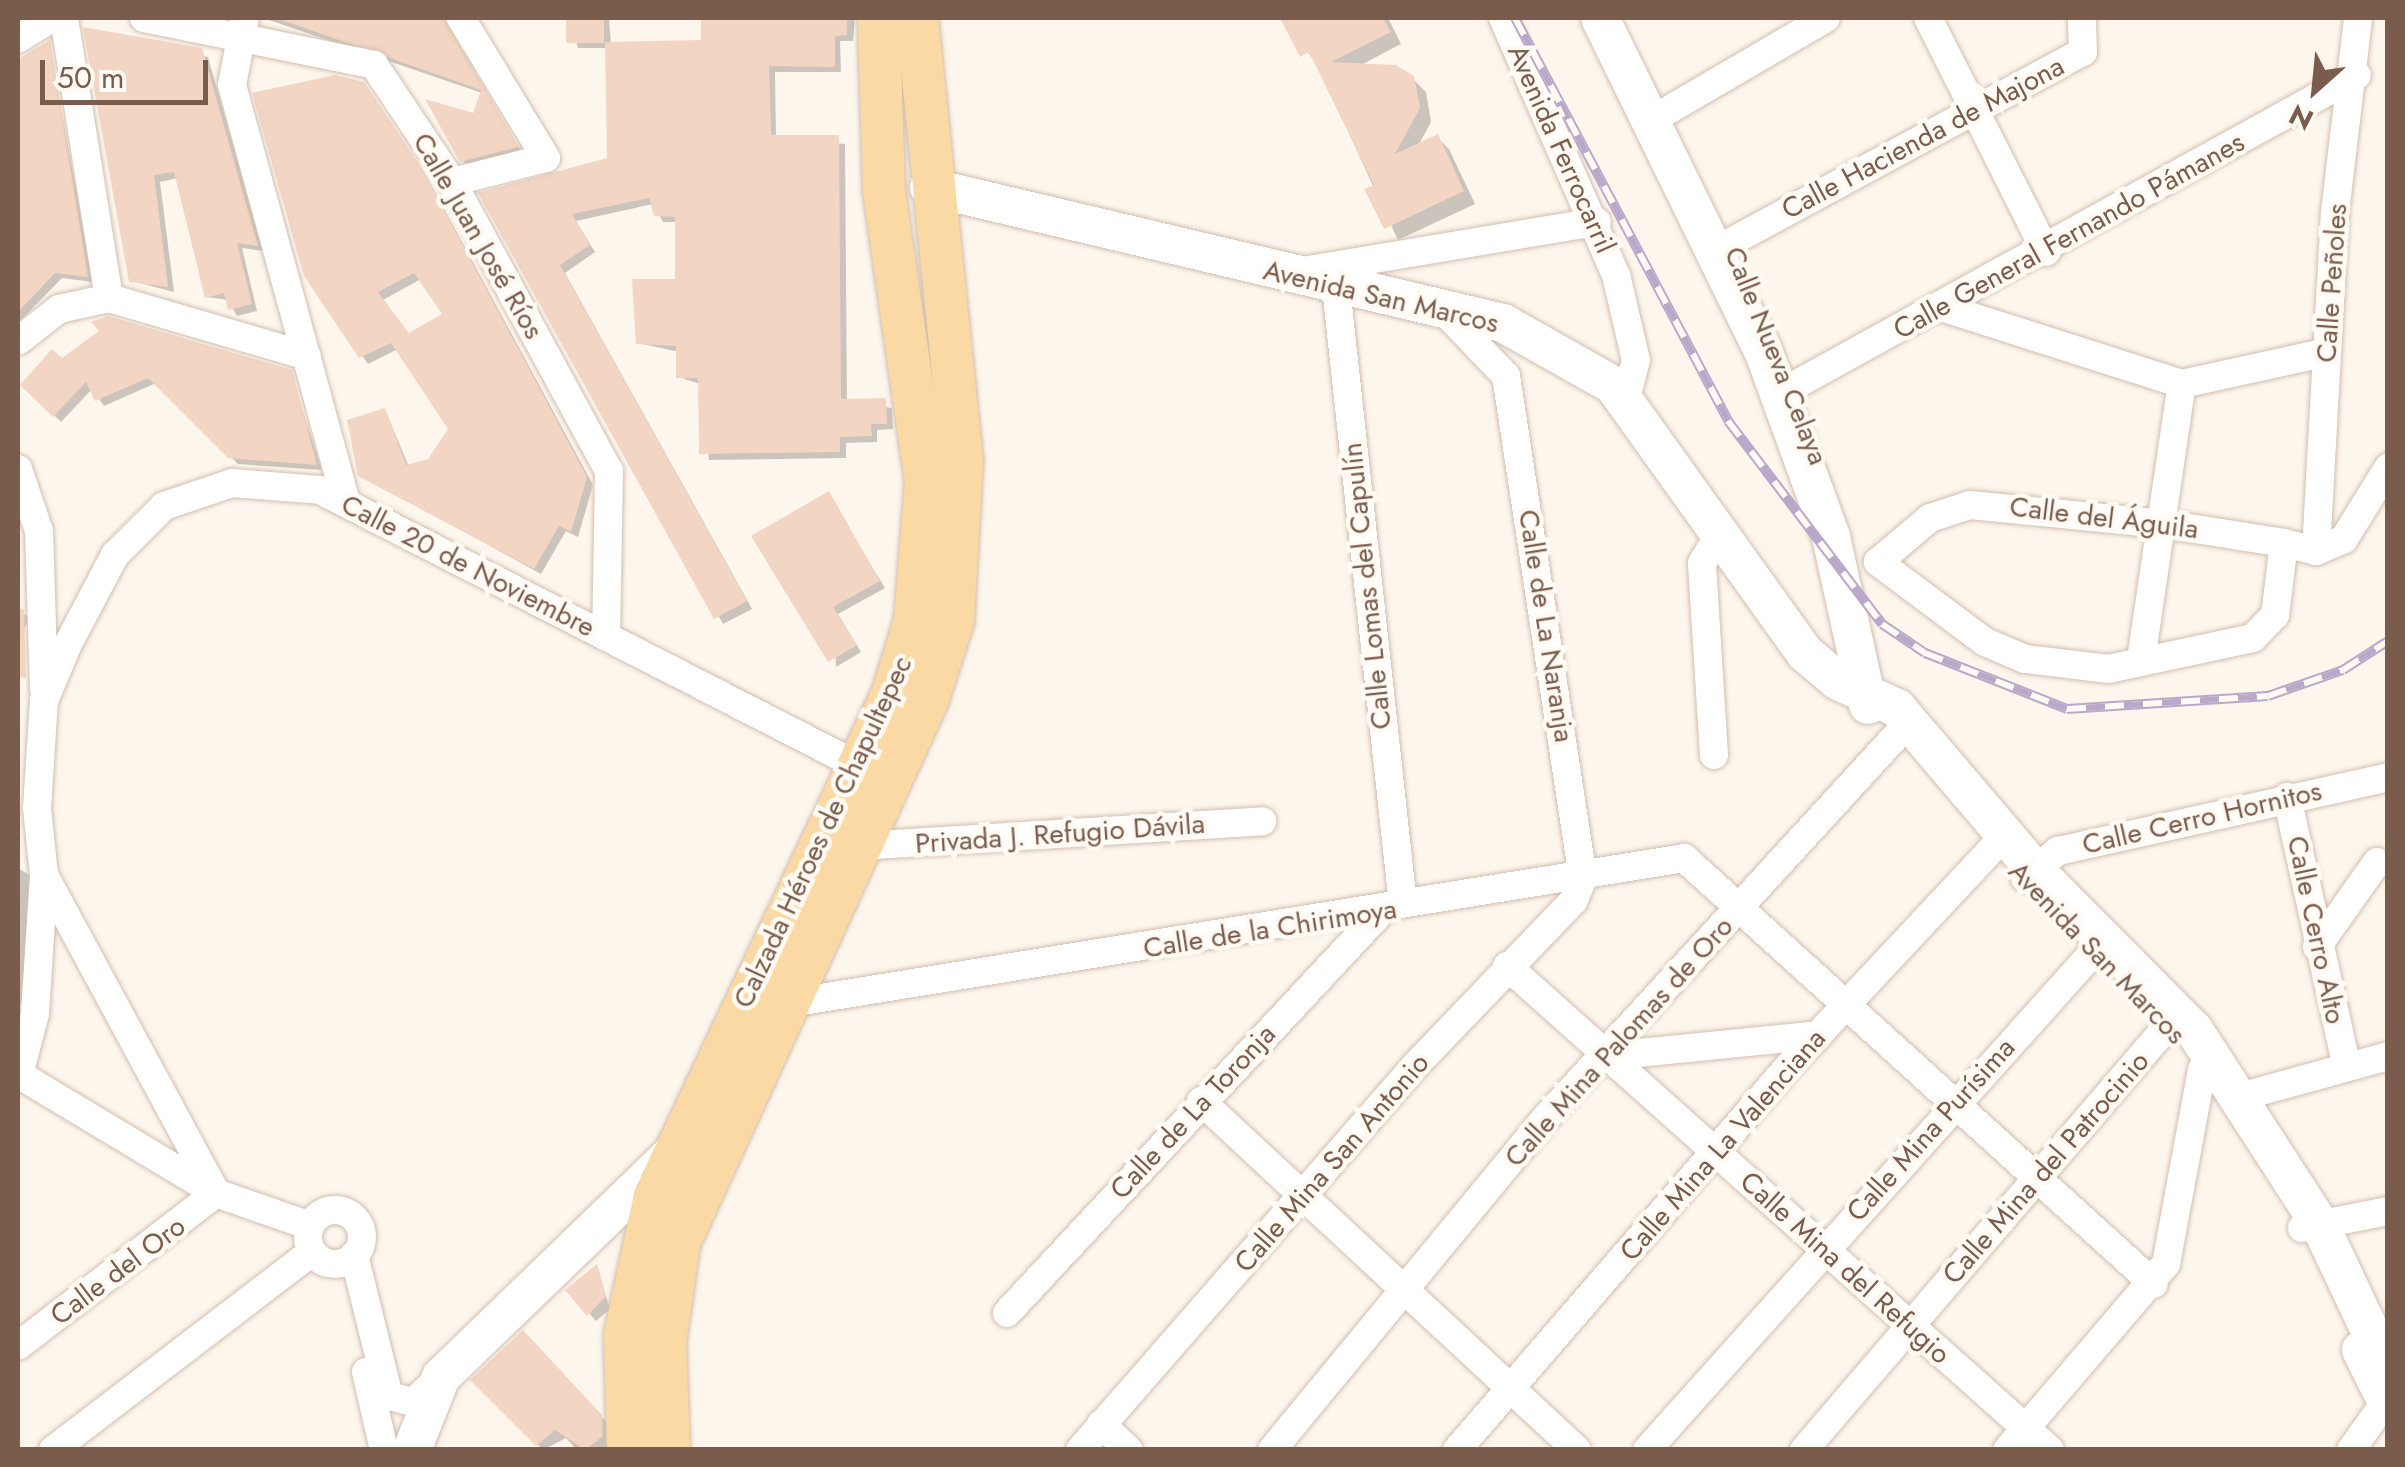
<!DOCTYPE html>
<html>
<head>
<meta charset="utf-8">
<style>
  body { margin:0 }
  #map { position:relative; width:2405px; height:1467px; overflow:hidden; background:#fdf6ec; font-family:Jost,sans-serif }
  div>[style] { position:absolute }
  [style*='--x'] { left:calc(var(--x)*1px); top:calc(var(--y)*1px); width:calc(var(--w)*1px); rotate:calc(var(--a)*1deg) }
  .shadow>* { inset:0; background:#0003; transform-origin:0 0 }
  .building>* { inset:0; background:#f3d5c3; transform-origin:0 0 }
  .roads { filter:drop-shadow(0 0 2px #d1beb0) drop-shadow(0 0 2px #d1beb0) }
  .street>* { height:28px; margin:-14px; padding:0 14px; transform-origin:14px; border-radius:14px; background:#fff }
  .street>.ring { margin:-14px; padding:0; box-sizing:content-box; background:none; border:28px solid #fff; border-radius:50% }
  .secondary>* { height:38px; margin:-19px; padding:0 19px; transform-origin:19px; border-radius:19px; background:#fff }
  .primary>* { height:42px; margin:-21px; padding:0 21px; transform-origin:21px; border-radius:21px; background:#fbd9a5 }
  .rail>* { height:10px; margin-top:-5px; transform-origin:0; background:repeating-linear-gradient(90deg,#fffaf3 0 19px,#b9a8c9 0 38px); box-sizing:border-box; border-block:2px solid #b9a8c9 }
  span { translate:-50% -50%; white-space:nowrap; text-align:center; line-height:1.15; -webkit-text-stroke:9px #fffaf3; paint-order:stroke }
  .street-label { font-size:28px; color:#7a5c4d }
  .frame { position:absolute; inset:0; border:20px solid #7a5c4d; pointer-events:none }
  .north { position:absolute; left:2265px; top:40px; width:100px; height:100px; -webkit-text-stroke:8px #fffaf3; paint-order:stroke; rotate:207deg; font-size:28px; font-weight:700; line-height:40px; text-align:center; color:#7a5c4d }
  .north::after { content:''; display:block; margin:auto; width:35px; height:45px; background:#7a5c4d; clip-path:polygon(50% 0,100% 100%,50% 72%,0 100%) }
  .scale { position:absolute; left:40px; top:60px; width:168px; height:45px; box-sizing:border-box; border:5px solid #7a5c4d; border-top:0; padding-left:12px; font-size:30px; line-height:35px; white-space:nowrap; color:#7a5c4d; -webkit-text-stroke:8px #fffaf3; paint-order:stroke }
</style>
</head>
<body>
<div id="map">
  <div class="shadow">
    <i style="clip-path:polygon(263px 18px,442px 19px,523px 154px,469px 167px,462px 160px,482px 93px)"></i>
    <i style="clip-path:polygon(569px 18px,609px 18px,611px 45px,704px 42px,703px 18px,855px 18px,853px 41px,840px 41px,841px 72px,775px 72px,776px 138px,845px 144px,847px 402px,892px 408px,893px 429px,877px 430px,877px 442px,846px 443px,846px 458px,709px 460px,700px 384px,679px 377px,679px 352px,638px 343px,678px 281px,677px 222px,663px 222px,653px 204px,576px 221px,595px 252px,565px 273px,752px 609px,723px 624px,482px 195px,610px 160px,608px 48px,578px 48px)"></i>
    <i style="clip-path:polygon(1388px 18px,1401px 44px,1359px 66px,1412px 78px,1426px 92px,1431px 122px,1418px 146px,1437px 137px,1449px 149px,1475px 204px,1398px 240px,1318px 66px,1284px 19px)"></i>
    <i style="clip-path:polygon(86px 30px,208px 57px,263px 251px,242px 248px,257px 311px,237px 316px,228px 300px,207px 297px,178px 178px,160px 182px,174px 292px,132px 281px)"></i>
    <i style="clip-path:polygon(49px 43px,93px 282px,62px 278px,18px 323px,18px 63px)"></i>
    <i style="clip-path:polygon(evenodd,370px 92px,427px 177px,593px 485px,578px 537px,566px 531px,541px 574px,361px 475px,385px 410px,409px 467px,429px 461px,452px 429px,398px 349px,368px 364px,306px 275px,370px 92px,421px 279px,446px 315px,409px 335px,383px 300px,421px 279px)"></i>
    <i style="clip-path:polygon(62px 362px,290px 372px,322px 470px,238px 464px,156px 383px,104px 406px,92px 389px,61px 422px,23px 384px)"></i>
    <i style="clip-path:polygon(828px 495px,885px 588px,838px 614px,861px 652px,836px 667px)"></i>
    <i style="left:18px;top:611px;width:14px;height:121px;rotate:30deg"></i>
    <i style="clip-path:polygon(18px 868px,31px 876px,24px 1004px,18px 1003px)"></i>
    <i style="clip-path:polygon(597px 1267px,610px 1309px,596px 1321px,569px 1290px)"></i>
    <i style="clip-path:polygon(523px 1333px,611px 1427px,606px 1450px,577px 1450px,566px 1438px,543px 1450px,474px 1380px)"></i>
  </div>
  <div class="building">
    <i style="clip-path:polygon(276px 18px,444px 18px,519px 147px,460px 162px,425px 99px,473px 113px,481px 90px)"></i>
    <i style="left:566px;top:18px;width:38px;height:25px"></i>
    <i style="clip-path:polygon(701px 18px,847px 18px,847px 35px,835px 36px,835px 67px,769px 66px,771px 135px,839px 135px,841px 399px,886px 398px,887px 424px,871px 424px,872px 436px,840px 437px,840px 452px,699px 454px,698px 378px,676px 378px,676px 346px,636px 344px,632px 279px,675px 279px,675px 217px,654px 216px,649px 198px,572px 214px,590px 245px,560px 265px,747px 601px,714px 619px,478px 193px,607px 158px,605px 42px,701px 40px)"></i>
    <i style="clip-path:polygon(1280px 18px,1383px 18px,1391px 32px,1331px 62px,1396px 65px,1414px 76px,1420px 108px,1395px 154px,1438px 134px,1464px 191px,1384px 229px,1364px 189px,1374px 185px,1309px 52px,1300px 57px)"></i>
    <i style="clip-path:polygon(83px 27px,202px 48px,258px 246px,237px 243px,252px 304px,228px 310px,224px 293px,205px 298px,174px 172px,154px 175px,168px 287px,129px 282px)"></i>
    <i style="clip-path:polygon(50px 40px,88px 277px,55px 273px,18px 312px,18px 59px)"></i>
    <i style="clip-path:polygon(evenodd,335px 75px,364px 82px,421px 167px,587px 477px,571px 532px,559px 526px,534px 569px,358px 476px,347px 420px,385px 408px,406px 465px,428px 459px,448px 429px,391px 343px,359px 358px,304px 276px,252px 93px,335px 75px,414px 273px,442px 314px,409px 333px,378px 292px,414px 273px)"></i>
    <i style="clip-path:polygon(108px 316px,292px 370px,317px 465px,228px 458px,148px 378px,95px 401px,86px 382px,53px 417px,20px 385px,52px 349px,62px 358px,99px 331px,91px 322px)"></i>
    <i style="clip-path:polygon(829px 491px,880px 581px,833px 607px,857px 645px,828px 662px,751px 536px)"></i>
    <i style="clip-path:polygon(18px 608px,24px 609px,26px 678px,18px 677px)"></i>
    <i style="clip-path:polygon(597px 1264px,606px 1296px,587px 1316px,565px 1290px)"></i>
    <i style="clip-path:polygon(523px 1330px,602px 1415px,603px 1436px,585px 1450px,555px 1430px,536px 1446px,470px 1380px)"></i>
  </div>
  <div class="roads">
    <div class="street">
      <i style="--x:64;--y:18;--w:284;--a:80.9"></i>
      <i style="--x:144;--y:18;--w:235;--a:11.5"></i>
      <i style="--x:374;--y:65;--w:141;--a:56.3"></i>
      <i style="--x:452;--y:182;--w:329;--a:61.5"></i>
      <i style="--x:609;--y:471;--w:166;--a:91"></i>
      <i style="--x:245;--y:18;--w:68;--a:101"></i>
      <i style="--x:232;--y:85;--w:433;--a:74.7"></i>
      <i style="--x:1503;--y:18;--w:281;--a:66.3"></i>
      <i style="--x:1616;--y:275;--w:87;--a:76.8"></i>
      <i style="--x:1636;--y:360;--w:40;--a:104.4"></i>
      <i style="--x:1928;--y:18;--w:262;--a:63.2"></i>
      <i style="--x:18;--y:39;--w:39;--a:-32"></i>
      <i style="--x:1667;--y:111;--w:184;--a:-30.3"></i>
      <i style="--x:452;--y:182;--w:97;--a:-14.3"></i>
      <i style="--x:546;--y:158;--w:164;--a:-121.3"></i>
      <i style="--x:1731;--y:242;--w:400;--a:-28.4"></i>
      <i style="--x:2083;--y:52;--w:34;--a:-92"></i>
      <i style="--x:1291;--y:273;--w:310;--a:-9.5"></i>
      <i style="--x:1336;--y:287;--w:603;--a:83.81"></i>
      <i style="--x:1944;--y:308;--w:250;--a:17.7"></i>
      <i style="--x:2182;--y:384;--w:148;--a:-12.4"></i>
      <i style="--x:18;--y:341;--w:52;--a:-38"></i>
      <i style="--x:59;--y:309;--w:51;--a:-12.4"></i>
      <i style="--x:109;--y:298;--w:206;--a:16.3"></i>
      <i style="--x:1779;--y:394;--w:660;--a:-28.89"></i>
      <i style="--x:18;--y:469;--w:65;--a:71.3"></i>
      <i style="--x:39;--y:531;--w:159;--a:88.2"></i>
      <i style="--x:2284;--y:543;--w:73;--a:97.1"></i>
      <i style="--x:2275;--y:615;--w:32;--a:134"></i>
      <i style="--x:2253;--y:638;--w:147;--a:167.9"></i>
      <i style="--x:2109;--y:669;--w:85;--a:-173.2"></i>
      <i style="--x:2025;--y:659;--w:43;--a:-157"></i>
      <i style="--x:1985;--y:642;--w:134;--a:-143.2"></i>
      <i style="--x:1878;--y:562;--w:68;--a:-40.2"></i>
      <i style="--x:1930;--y:518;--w:42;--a:-18"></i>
      <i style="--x:1970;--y:505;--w:195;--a:5.6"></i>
      <i style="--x:2164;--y:524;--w:121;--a:9"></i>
      <i style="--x:2284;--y:543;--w:33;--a:14"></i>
      <i style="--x:2316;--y:551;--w:30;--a:-23"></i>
      <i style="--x:2344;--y:539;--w:84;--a:-58.2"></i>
      <i style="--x:2316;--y:551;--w:340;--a:-86.8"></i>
      <i style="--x:2335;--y:212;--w:195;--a:-83.2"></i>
      <i style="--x:2141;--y:660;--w:279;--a:-81.6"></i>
      <i style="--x:1714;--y:755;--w:192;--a:-93.6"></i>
      <i style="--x:1702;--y:563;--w:28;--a:-58"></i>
      <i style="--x:2287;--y:797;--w:272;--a:77.5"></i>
      <i style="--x:859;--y:846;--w:404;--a:-3.5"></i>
      <i style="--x:2025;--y:878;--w:43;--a:-39.3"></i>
      <i style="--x:2058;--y:851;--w:338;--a:-12.6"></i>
      <i style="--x:2317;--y:947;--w:104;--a:-54.8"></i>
      <i style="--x:1507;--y:966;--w:727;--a:41.71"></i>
      <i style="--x:784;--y:1004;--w:912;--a:-9.21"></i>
      <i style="--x:1684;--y:858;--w:634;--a:42.19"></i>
      <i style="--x:1609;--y:1056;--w:211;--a:-5.7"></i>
      <i style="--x:18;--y:1074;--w:231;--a:31"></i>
      <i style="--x:216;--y:1193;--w:100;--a:19.3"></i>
      <i style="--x:19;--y:1075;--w:63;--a:-75.3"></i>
      <i style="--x:35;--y:1014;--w:139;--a:-86.3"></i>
      <i style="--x:2243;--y:1096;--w:150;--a:-15.4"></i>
      <i style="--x:1201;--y:1101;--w:513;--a:42.87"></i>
      <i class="ring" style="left:308px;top:1210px;width:26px;height:26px"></i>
      <i style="--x:2302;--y:1228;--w:88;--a:-11.2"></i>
      <i style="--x:354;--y:1255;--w:145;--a:76.1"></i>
      <i style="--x:389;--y:1396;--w:25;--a:14"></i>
      <i style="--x:413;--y:1402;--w:36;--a:-42"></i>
      <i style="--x:1007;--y:1313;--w:547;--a:-47"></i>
      <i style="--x:18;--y:1346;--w:250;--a:-37.7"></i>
      <i style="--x:216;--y:1193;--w:362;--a:-118.4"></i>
      <i style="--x:44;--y:875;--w:67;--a:-96"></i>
      <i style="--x:37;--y:808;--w:107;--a:-86.3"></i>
      <i style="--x:44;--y:701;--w:62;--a:-67.2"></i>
      <i style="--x:68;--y:644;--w:101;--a:-62.2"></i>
      <i style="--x:115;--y:555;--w:69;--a:-45"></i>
      <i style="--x:164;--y:506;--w:72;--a:-18.7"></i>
      <i style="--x:232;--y:483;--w:88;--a:4.5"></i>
      <i style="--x:320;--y:490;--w:603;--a:27.12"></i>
      <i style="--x:366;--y:1372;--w:80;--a:77"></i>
      <i style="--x:1101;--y:1424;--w:38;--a:43"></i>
      <i style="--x:53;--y:1450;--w:326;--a:-37.4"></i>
      <i style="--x:1080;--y:1450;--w:508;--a:-48.91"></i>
      <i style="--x:1414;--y:1067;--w:231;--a:-46.2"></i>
      <i style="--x:1574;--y:900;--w:24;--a:-68"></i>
      <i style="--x:1583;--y:878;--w:508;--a:-98.72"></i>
      <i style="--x:1506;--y:376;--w:93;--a:-133.7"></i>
      <i style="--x:1272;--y:1450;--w:425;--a:-50.5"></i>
      <i style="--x:1542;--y:1122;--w:525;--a:-47.47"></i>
      <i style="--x:1457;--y:1450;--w:506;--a:-49.17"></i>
      <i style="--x:1788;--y:1067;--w:303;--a:-46.9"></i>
      <i style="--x:1647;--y:1450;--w:674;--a:-48.13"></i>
      <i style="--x:1804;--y:1450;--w:562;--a:-49.4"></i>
      <i style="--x:2007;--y:1450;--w:245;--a:-49.5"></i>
      <i style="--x:2166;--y:1264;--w:198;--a:-79.5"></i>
      <i style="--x:2351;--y:1450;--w:60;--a:-54.5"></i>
    </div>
    <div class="secondary">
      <i style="--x:1600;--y:18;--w:370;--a:63.9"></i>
      <i style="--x:1763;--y:350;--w:199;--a:70"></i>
      <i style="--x:1831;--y:537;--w:172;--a:77.6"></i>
      <i style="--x:929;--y:187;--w:590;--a:13.33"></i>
      <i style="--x:1503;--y:323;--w:126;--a:29.4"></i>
      <i style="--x:1613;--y:385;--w:330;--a:54.4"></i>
      <i style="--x:1805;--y:653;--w:43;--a:40.3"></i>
      <i style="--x:1838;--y:681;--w:65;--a:24.6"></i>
      <i style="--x:1897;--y:708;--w:213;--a:49.6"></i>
      <i style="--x:2035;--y:870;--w:226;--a:45.2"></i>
      <i style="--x:2194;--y:1030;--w:232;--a:57.1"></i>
      <i style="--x:2320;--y:1225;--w:159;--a:64.7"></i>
      <i style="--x:2361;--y:1350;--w:60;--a:63.4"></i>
      <i style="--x:412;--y:1450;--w:79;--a:-68.3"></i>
      <i style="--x:441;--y:1377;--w:320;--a:-44"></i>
    </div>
    <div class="primary">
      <i style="--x:628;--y:1450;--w:115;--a:-91.5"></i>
      <i style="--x:625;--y:1335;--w:142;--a:-77.8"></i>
      <i style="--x:655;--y:1196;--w:556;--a:-64.68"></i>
      <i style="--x:893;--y:693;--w:75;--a:-73"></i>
      <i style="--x:915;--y:621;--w:139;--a:-85.5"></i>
      <i style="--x:926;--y:482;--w:294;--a:-98.2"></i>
      <i style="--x:884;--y:191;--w:173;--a:-91.7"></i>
      <i style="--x:669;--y:1450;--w:107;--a:-92.1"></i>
      <i style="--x:665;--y:1343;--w:101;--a:-82"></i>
      <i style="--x:679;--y:1243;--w:596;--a:-65.41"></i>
      <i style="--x:927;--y:701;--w:84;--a:-72"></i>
      <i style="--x:953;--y:621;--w:160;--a:-86.8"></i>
      <i style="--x:962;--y:461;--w:445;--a:-95.8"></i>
    </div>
  </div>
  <div class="rail">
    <i style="--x:1515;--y:18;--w:456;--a:62.1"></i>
    <i style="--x:1728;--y:421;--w:255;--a:52.8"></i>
    <i style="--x:1882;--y:624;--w:52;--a:34"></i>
    <i style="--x:1925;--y:653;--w:153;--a:21.5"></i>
    <i style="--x:2067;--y:709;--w:201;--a:-3.7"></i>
    <i style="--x:2268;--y:696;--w:79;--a:-19.1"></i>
    <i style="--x:2343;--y:670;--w:54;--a:-32.8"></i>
  </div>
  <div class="street-label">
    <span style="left:1923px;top:138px;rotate:-28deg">Calle Hacienda de Majona</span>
    <span style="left:1561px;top:149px;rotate:66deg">Avenida Ferrocarril</span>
    <span style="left:478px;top:236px;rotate:60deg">Calle Juan José Ríos</span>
    <span style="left:2069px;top:236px;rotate:-29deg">Calle General Fernando Pámanes</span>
    <span style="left:2332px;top:283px;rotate:-86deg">Calle Peñoles</span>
    <span style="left:1381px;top:297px;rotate:13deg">Avenida San Marcos</span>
    <span style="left:1776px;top:356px;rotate:68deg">Calle Nueva Celaya</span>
    <span style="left:2104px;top:518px;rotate:7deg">Calle del Águila</span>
    <span style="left:468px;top:566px;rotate:27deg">Calle 20 de Noviembre</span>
    <span style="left:1367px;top:586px;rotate:-96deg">Calle Lomas del Capulín</span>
    <span style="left:1546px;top:626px;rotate:81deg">Calle de La Naranja</span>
    <span style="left:2202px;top:818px;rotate:-13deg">Calle Cerro Hornitos</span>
    <span style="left:823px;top:832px;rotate:-65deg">Calzada Héroes de Chapultepec</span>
    <span style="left:1060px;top:834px;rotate:-4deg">Privada J. Refugio Dávila</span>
    <span style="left:1270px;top:929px;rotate:-9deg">Calle de la Chirimoya</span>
    <span style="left:2316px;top:930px;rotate:78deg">Calle Cerro Alto</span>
    <span style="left:2097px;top:953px;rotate:46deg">Avenida San Marcos</span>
    <span style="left:1619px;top:1042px;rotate:-48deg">Calle Mina Palomas de Oro</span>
    <span style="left:1193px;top:1112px;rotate:-47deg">Calle de La Toronja</span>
    <span style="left:1931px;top:1130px;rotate:-48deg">Calle Mina Purísima</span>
    <span style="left:1723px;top:1145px;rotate:-49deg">Calle Mina La Valenciana</span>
    <span style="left:1332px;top:1163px;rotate:-49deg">Calle Mina San Antonio</span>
    <span style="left:2046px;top:1168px;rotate:-49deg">Calle Mina del Patrocinio</span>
    <span style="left:1845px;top:1268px;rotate:42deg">Calle Mina del Refugio</span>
    <span style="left:118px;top:1271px;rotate:-37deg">Calle del Oro</span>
  </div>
  <div class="frame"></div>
  <div class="north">N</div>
  <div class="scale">50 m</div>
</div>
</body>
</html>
